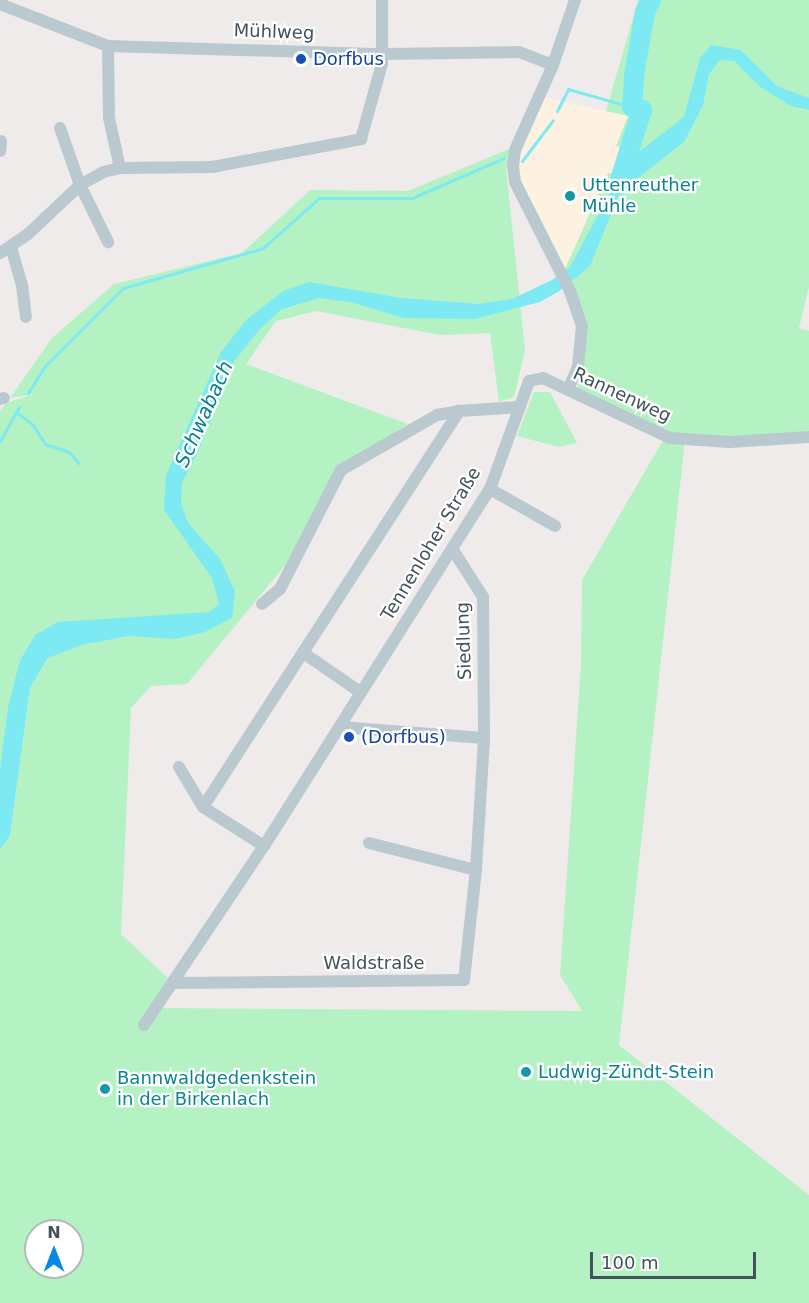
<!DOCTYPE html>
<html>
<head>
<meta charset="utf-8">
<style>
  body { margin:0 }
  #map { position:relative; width:809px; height:1303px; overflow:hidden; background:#efebeb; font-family:"DejaVu Sans",sans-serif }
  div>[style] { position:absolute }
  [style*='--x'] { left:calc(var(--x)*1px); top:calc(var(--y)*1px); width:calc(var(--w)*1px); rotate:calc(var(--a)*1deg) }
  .commercial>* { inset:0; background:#fdf1e1 }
  .green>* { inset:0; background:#b4f2c4 }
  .water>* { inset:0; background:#7de9f2 }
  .stream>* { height:3px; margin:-1.5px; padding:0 1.5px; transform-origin:1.5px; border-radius:1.5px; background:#7de9f2 }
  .river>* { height:20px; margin:-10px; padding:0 10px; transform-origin:10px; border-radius:10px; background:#7de9f2 }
  .minor>* { height:12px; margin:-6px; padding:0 6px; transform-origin:6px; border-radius:6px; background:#bac9d0 }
  .dots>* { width:16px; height:16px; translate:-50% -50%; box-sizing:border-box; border:3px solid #fff; border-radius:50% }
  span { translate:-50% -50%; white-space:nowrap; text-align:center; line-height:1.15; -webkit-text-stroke:4.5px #fff; paint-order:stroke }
  .street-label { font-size:18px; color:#42525a }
  .transit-label { font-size:18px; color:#164399 }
  .left { translate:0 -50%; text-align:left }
  .culture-label { font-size:18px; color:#0d838f }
  .water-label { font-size:20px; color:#04838f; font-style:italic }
  .north { position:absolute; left:24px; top:1219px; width:60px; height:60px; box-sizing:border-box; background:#fff; border:2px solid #b3babd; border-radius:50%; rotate:0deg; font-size:16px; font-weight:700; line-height:24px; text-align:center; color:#42525a }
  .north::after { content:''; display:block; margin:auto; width:21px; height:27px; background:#0a88e9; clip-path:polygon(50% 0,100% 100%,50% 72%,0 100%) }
  .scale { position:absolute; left:590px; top:1252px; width:166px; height:27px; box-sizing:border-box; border:3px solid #42525a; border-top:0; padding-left:8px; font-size:18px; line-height:21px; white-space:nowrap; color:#42525a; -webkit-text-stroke:4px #fff; paint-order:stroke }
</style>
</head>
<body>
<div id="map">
  <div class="commercial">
    <i style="clip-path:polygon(544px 97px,628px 116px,616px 146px,622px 147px,614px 174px,608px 173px,565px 269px,520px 183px,518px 172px,520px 156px)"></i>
  </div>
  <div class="green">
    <i style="clip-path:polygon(evenodd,638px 0,809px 0,809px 287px,799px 328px,809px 331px,809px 436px,685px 440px,619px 1045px,809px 1195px,809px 1303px,0 1303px,0 849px,10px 836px,30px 688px,49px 657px,82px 645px,130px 636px,35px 635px,20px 660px,0 769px,0 411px,6px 403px,34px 394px,10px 398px,52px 338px,114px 284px,242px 253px,310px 190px,408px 191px,511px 148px,506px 168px,525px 350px,514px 397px,499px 402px,490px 333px,440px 335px,316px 311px,276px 321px,246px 364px,408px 424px,337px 468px,291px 558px,187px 684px,151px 686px,131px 708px,121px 934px,171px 981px,155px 1008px,582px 1011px,560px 975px,581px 663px,582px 580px,666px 435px,577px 391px,588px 323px,565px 269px,608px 173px,614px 174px,622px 148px,616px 146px,628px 116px,606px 111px,638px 0,36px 1231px,72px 1231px,72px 1267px,36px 1267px,36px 1231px)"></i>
    <i style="clip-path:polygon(534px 392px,550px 392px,577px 443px,559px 447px,517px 436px)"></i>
  </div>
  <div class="water">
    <i style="clip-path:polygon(711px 45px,741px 50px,777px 86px,809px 98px,809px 110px,791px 106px,759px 86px,734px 61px,720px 60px,709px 74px,703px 105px,684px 142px,620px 192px,590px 266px,561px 290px,540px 302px,475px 319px,404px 318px,350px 302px,319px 298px,282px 309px,260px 329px,232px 364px,200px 447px,182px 483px,181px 504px,188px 523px,220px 559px,235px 591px,232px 618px,205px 632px,175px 639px,130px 636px,82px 645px,48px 658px,30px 688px,10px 836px,0 849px,0 769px,8px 707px,20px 660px,35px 635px,58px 622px,209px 612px,219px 604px,212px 578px,164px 510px,166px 475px,221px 352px,246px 320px,283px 291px,309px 282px,401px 298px,478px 304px,512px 299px,552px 280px,570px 267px,622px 171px,637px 153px,684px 117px,700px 58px)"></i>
  </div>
  <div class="stream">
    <i style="--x:557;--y:111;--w:25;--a:-63"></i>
    <i style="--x:568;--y:89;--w:66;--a:15.7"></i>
    <i style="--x:522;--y:161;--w:51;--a:-52.9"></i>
    <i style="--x:28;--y:393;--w:32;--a:-58"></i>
    <i style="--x:45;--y:366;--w:110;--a:-45"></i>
    <i style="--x:123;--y:288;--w:146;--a:-15.9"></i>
    <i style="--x:263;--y:248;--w:75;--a:-41.8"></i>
    <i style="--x:319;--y:198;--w:93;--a:0"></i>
    <i style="--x:412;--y:198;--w:100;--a:-23.5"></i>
    <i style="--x:16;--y:412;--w:21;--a:37"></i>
    <i style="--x:33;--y:425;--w:22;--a:58"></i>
    <i style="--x:45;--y:444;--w:25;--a:18"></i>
    <i style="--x:69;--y:452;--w:15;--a:48"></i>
    <i style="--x:0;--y:441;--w:39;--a:-61"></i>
  </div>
  <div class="river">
    <i style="--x:618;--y:186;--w:80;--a:-72.5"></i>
    <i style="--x:642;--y:110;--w:10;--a:-163"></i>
    <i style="--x:632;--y:107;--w:32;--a:-86"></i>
    <i style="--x:634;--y:75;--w:64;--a:-80.1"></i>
    <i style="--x:645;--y:12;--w:13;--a:-63"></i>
  </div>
  <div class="minor">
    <i style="--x:0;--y:4;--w:116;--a:21.3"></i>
    <i style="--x:108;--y:46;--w:274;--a:1.7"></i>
    <i style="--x:382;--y:54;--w:137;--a:-0.8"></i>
    <i style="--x:519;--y:52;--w:36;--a:21"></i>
    <i style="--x:108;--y:46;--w:72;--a:89.2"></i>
    <i style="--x:109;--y:118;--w:51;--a:77.6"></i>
    <i style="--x:60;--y:128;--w:60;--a:70.7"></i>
    <i style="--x:80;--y:185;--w:64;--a:63.8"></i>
    <i style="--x:0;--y:151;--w:10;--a:-84"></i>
    <i style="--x:11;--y:247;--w:40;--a:74"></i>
    <i style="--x:22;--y:285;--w:32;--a:83"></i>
    <i style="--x:0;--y:253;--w:34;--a:-34"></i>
    <i style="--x:28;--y:234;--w:71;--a:-43.3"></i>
    <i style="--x:80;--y:185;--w:26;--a:-29"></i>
    <i style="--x:103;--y:172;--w:17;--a:-13"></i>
    <i style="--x:120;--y:168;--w:92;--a:-0.6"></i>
    <i style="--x:212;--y:167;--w:152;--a:-10.6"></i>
    <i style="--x:361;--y:139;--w:78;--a:-74.4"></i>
    <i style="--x:382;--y:64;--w:64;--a:-90"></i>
    <i style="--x:568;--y:390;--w:26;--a:-67"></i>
    <i style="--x:578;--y:366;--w:40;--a:-84.3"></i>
    <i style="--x:582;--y:326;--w:37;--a:-109"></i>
    <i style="--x:570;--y:291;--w:122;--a:-116.8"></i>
    <i style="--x:515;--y:182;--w:16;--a:-97"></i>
    <i style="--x:513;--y:166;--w:16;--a:-83"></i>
    <i style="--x:515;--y:150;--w:93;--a:-65.9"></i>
    <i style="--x:553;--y:65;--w:69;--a:-71.3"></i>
    <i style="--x:0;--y:399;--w:4;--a:-14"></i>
    <i style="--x:490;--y:489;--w:75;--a:29.6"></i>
    <i style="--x:262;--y:604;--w:23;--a:-40"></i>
    <i style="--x:280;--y:589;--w:134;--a:-62.9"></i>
    <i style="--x:341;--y:470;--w:111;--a:-29.8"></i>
    <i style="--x:437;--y:415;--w:22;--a:-10"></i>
    <i style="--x:305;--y:654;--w:67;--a:34.6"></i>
    <i style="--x:340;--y:727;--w:144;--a:4.4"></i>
    <i style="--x:179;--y:767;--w:47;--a:59"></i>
    <i style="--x:369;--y:843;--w:110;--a:14.2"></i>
    <i style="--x:264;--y:846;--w:72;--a:-147.4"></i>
    <i style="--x:203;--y:807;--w:472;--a:-57.1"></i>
    <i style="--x:459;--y:411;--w:61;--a:-3.8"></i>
    <i style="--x:173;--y:983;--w:291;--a:-0.6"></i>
    <i style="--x:464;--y:980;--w:111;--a:-83.8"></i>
    <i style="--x:476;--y:870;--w:132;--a:-86.5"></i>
    <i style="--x:484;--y:738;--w:141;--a:-90.4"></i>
    <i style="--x:483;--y:597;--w:56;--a:-122.6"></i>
    <i style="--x:144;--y:1025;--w:216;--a:-56.2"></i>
    <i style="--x:264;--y:846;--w:423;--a:-57.7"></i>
    <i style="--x:490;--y:489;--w:115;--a:-70.1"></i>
    <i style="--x:529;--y:381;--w:14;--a:-12"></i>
    <i style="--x:543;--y:378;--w:140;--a:25.3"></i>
    <i style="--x:670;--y:438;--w:60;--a:3.8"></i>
    <i style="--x:730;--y:442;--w:79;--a:-3.6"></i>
  </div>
  <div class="dots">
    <i style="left:301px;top:59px;background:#1a4fb4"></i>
    <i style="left:570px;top:196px;background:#0f9aa8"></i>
    <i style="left:349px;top:737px;background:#1a4fb4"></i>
    <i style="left:526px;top:1072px;background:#0f9aa8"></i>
    <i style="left:105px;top:1089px;background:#0f9aa8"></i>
  </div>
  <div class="street-label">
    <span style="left:274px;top:32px;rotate:2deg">Mühlweg</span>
    <span style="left:622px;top:395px;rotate:25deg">Rannenweg</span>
    <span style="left:431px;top:544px;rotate:-59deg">Tennenloher Straße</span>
    <span style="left:464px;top:641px;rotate:-92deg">Siedlung</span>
    <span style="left:374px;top:963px">Waldstraße</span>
  </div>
  <div class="transit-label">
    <span class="left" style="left:313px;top:59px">Dorfbus</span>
    <span class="left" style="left:361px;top:737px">(Dorfbus)</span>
  </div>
  <div class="culture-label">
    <span class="left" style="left:582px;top:196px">Uttenreuther<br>Mühle</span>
    <span class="left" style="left:538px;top:1072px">Ludwig-Zündt-Stein</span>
    <span class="left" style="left:117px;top:1089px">Bannwaldgedenkstein<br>in der Birkenlach</span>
  </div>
  <div class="water-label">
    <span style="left:204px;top:414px;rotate:-66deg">Schwabach</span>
  </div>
  <div class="north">N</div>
  <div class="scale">100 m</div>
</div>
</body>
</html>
